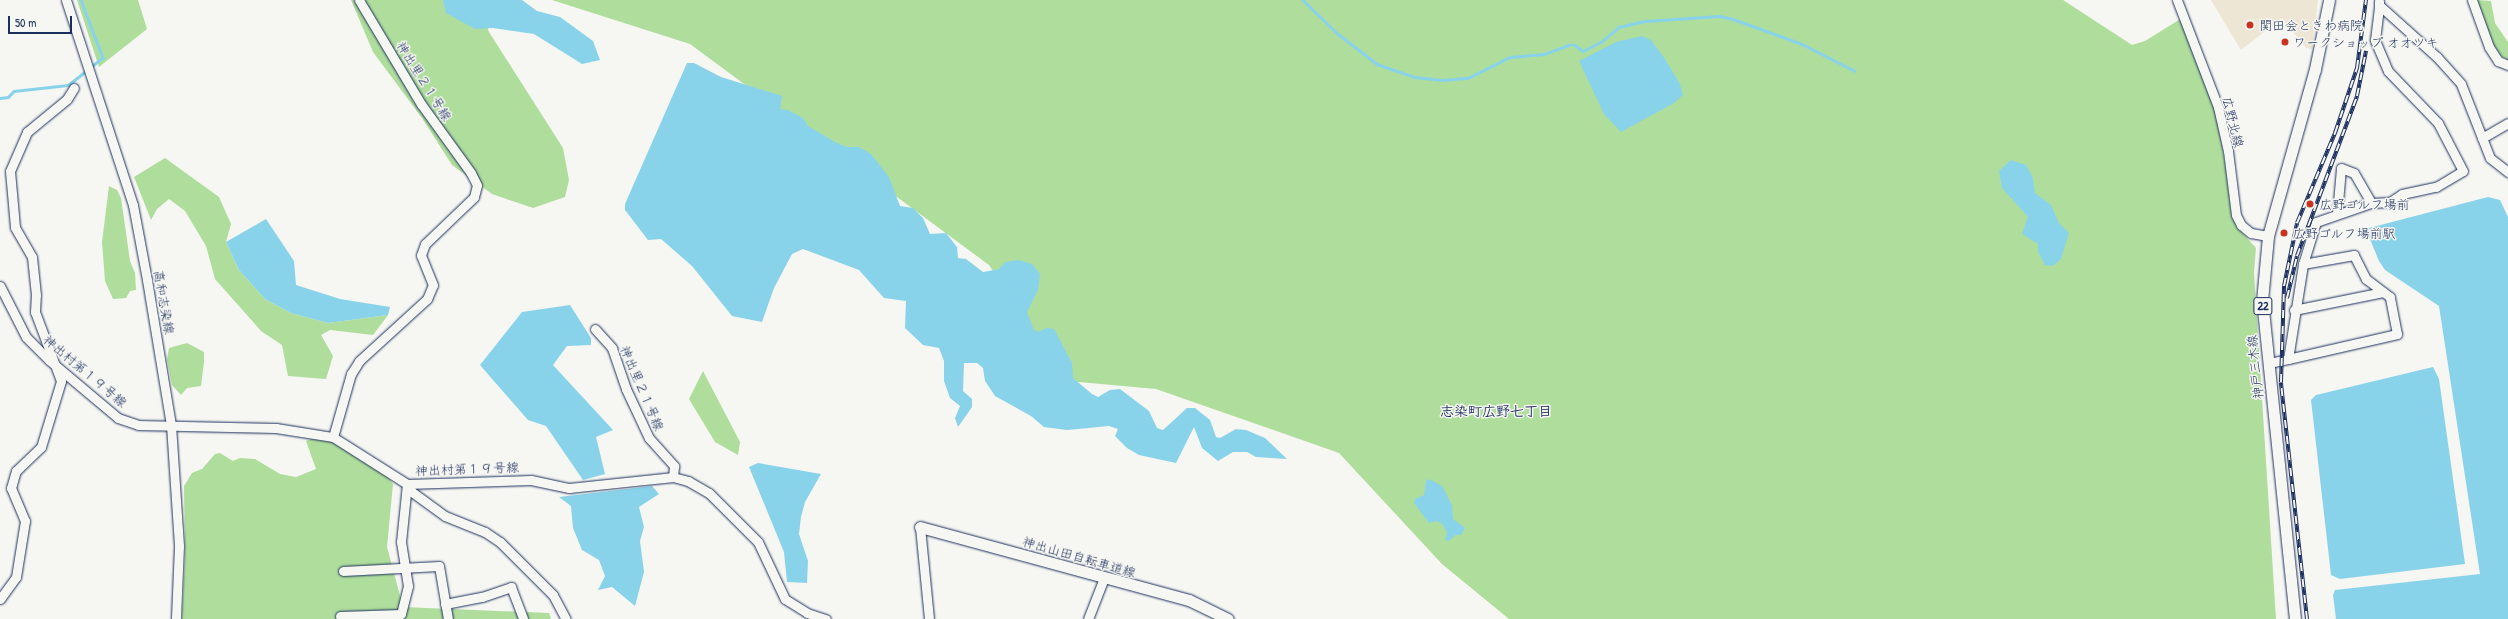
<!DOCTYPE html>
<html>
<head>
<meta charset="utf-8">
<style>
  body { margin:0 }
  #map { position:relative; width:2508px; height:619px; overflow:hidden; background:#f6f6f2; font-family:"Patrick Hand","Klee One",sans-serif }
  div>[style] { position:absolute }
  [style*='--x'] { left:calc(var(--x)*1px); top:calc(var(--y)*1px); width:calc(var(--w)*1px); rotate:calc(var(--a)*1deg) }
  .built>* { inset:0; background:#eee6d5 }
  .green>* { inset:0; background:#afdd9c }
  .water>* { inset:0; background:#89d3ea }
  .stream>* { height:2.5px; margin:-1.25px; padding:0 1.25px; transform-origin:1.25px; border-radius:1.25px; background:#89d3ea }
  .roads { filter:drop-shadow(0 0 1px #1b2f5e) drop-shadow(0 0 1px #1b2f5e) }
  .minor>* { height:9px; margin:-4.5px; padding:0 4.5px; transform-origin:4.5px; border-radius:4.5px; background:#f6f6f2 }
  .major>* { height:11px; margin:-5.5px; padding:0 5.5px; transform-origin:5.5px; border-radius:5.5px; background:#f6f6f2 }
  .rail>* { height:4px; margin-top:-2px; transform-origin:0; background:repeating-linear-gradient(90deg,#f6f6f2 0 8px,#1b2f5e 0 16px); box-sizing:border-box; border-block:1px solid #1b2f5e }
  .dots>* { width:11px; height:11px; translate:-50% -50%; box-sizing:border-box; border:2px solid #f6f6f2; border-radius:50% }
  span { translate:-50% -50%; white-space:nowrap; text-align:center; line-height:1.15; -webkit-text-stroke:3px #f6f6f2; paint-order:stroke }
  .shield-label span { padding:1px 3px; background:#f6f6f2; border:1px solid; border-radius:3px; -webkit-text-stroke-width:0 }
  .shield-label { font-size:12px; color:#1b2f5e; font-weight:700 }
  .poi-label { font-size:13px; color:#1b2f5e }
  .left { translate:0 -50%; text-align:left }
  .street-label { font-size:13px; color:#1b2f5e }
  .neighbourhood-label { font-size:14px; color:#1b2f5e; font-weight:700 }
  .scale { position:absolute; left:8px; top:16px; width:64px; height:18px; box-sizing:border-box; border:2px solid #1b2f5e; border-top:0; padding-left:5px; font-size:12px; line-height:14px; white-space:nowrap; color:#1b2f5e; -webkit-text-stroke:3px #f6f6f2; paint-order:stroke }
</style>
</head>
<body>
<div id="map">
  <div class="built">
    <i style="clip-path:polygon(2211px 0,2318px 0,2312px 49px,2306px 48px,2282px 18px,2241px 50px)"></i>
  </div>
  <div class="green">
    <i style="clip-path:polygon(77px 0,138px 0,147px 29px,99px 67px)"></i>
    <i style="clip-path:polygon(351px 0,478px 0,489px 32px,563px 148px,569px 180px,565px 197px,533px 208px,492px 194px,452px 165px,422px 118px,373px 52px)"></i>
    <i style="clip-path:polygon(552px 0,2063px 0,2132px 45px,2145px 41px,2182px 18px,2216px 111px,2236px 226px,2256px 248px,2254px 272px,2276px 619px,1509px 619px,1442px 564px,1339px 453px,1156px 389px,1068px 381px,989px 265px,690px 44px)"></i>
    <i style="clip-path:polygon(2477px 0,2491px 1px,2495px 23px,2508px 42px,2508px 60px,2500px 55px,2490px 39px)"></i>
    <i style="clip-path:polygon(165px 158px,219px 197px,231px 224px,226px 242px,239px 270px,265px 299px,291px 313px,328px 323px,388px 315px,373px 335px,330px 330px,321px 335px,333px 356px,326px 379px,288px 376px,282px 345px,261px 331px,215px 279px,206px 246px,185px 211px,169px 199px,157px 209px,151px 220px,134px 177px)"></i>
    <i style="clip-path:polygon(109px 186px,117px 190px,121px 198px,130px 261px,135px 273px,136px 290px,130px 291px,126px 298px,113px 299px,105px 281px,102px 242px)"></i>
    <i style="clip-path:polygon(187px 343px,204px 352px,204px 362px,201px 386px,187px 388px,181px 395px,172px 385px,167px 359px,169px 348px)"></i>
    <i style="clip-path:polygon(703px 371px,740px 442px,738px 455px,715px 442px,689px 399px)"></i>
    <i style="clip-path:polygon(317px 437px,331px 439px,387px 476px,393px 484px,387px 547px,403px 607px,549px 613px,551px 619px,182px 619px,185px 555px,184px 486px,192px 473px,202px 469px,215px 454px,220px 453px,233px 461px,240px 458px,255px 459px,280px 474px,296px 477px,316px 469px,306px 441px)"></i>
  </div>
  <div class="water">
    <i style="clip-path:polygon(443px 0,522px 0,537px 11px,560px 17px,593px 41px,600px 60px,582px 64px,534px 34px,493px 28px,475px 29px,446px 13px)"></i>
    <i style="clip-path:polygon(1642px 36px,1651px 40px,1665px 59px,1680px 84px,1683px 95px,1674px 103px,1621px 132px,1604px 114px,1579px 61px,1616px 42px)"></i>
    <i style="clip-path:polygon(687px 63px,694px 63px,721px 77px,782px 96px,780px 109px,788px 110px,803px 118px,808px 126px,835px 142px,847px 147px,859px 147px,871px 154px,889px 177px,900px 206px,913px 208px,923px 218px,930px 234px,946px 233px,957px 247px,958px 258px,966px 259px,983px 272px,999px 269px,1005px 262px,1019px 260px,1032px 264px,1040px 274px,1038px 290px,1027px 312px,1034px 330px,1039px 332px,1046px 328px,1054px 329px,1072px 363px,1073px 378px,1092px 394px,1098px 397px,1110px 390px,1120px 389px,1149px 411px,1157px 428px,1163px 430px,1187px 408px,1195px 408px,1210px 420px,1216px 437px,1220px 438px,1236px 429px,1246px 430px,1265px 438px,1287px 459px,1256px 457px,1247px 452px,1233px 452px,1218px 461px,1202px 448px,1194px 427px,1176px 463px,1139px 455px,1127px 448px,1115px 436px,1118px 429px,1109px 426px,1067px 430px,1044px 427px,1031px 416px,995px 396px,985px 381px,983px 368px,977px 363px,964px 363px,963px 391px,972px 399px,972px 407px,958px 427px,955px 418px,960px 406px,950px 398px,944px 381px,944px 361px,939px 348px,923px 345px,905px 328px,906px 301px,884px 298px,859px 270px,803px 249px,792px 254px,774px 288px,762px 322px,732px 316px,692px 266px,661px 239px,648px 240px,625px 210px,625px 204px)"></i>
    <i style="clip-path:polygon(2011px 160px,2026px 165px,2033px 178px,2035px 193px,2051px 205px,2059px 223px,2069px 233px,2061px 259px,2053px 266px,2045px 265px,2038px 252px,2038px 244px,2022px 234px,2028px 217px,2002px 188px,1999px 171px)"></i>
    <i style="clip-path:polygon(2488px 197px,2500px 200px,2508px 217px,2508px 619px,2336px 619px,2333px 595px,2335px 590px,2480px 574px,2439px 306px,2385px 270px,2379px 261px,2367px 232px,2369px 228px)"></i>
    <i style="clip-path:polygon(266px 219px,294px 261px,296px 285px,340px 299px,390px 307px,388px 315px,328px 323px,291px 313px,265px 299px,239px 270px,226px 242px)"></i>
    <i style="clip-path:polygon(570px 305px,591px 338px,591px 345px,567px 346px,553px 365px,613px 430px,596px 437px,605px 474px,583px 480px,546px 426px,528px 420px,480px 365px,522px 312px)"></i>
    <i style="clip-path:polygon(2433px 367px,2439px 379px,2465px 564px,2340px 579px,2331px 575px,2311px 400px,2316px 395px)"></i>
    <i style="clip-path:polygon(758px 463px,821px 474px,805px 502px,801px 517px,799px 534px,808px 561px,807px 583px,787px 582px,784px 552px,749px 467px)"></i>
    <i style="clip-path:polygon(1429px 479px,1442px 486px,1452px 505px,1453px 519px,1465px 528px,1461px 535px,1455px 535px,1449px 541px,1445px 540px,1447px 532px,1443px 525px,1437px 521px,1429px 523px,1414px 503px,1415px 499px,1424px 495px,1426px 481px)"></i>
    <i style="clip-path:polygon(652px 486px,659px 494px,639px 507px,644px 527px,640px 541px,644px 572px,635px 606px,612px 587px,598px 590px,605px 576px,599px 560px,582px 550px,573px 528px,571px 506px,559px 497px)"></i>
  </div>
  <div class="stream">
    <i style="--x:81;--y:0;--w:62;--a:69.2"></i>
    <i style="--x:103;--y:58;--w:16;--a:142"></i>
    <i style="--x:1303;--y:0;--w:47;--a:44.1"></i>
    <i style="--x:1337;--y:33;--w:51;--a:37.8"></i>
    <i style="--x:1377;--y:64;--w:39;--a:19"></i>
    <i style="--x:1414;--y:77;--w:29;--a:6"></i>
    <i style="--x:1443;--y:80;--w:25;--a:-5"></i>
    <i style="--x:1468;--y:78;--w:47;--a:-26.6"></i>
    <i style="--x:1510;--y:57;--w:34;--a:-5"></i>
    <i style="--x:1544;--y:54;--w:27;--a:-20"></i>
    <i style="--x:1569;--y:45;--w:6;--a:0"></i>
    <i style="--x:1575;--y:45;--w:10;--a:37"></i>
    <i style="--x:1583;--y:51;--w:20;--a:-27"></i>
    <i style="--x:1601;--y:42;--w:23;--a:-40"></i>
    <i style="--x:1619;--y:27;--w:27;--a:-13"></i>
    <i style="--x:1645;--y:21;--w:74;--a:-3.9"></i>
    <i style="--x:1719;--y:16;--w:14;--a:12"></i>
    <i style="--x:1733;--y:19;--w:73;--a:19.9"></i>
    <i style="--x:1802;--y:44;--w:59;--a:27"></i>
    <i style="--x:0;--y:98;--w:8;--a:-7"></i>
    <i style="--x:8;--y:97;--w:8;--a:-45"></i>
    <i style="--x:14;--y:91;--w:54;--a:-6.3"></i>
    <i style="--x:68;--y:85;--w:23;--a:-38"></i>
  </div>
  <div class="roads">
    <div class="minor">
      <i style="--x:66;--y:0;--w:216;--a:71.9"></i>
      <i style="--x:133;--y:205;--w:76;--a:79.4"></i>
      <i style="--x:147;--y:280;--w:147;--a:80.6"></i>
      <i style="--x:171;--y:425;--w:121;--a:86.2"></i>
      <i style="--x:179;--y:546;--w:73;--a:92.4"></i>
      <i style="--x:2177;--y:0;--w:115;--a:69"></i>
      <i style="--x:2218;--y:107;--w:45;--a:77.2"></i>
      <i style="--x:2228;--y:151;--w:64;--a:82.9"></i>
      <i style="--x:2236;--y:215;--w:11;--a:63"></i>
      <i style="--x:2241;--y:225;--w:13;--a:39"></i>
      <i style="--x:2251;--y:233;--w:17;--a:10"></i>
      <i style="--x:2472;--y:0;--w:50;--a:70.1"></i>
      <i style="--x:2489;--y:47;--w:17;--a:57"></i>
      <i style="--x:2498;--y:61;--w:11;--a:22"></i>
      <i style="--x:2379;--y:1;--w:4;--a:90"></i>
      <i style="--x:2379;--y:5;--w:78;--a:41.9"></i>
      <i style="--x:2437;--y:57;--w:36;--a:48"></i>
      <i style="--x:2461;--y:84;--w:79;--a:68.6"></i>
      <i style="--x:2490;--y:158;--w:23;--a:38"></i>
      <i style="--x:2482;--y:138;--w:30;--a:-30"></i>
      <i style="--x:2337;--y:214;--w:46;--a:-85"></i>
      <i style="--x:2341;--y:168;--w:14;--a:21"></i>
      <i style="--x:2354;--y:173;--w:34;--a:60"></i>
      <i style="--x:0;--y:286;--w:57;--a:63"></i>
      <i style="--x:26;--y:337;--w:33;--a:45"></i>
      <i style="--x:49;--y:360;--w:90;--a:40"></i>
      <i style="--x:118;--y:418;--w:21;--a:19"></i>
      <i style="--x:138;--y:425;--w:138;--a:1.2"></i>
      <i style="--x:276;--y:428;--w:58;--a:9"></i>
      <i style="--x:333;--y:437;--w:88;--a:32.4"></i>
      <i style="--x:407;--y:484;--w:124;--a:-1.8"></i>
      <i style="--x:531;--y:480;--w:39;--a:12"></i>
      <i style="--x:569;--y:488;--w:105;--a:-6"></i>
      <i style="--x:673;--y:477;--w:16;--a:15"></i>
      <i style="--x:688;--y:481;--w:24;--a:30"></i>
      <i style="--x:709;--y:493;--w:69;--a:45"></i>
      <i style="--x:758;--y:542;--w:63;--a:64.7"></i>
      <i style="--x:785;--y:599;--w:26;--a:32"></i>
      <i style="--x:807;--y:613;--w:20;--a:18"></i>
      <i style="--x:2294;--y:310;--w:91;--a:-11.4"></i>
      <i style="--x:595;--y:329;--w:25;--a:48"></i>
      <i style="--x:612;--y:348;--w:43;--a:71.1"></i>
      <i style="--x:626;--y:389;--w:54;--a:64.9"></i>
      <i style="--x:649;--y:438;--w:38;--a:48"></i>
      <i style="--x:674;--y:466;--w:11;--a:95"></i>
      <i style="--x:2288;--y:359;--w:112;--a:-12.9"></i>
      <i style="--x:2397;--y:334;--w:38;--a:-101"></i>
      <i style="--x:2390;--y:297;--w:30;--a:-143"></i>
      <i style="--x:2366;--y:279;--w:27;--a:-117"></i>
      <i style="--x:2354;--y:255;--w:52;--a:170"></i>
      <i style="--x:2269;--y:363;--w:19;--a:-12"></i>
      <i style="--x:2288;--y:359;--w:96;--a:-81"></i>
      <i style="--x:2303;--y:264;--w:44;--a:-72.8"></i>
      <i style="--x:2316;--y:222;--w:58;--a:-19.1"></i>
      <i style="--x:2371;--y:203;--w:19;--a:-3"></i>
      <i style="--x:2390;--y:202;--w:14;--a:-34"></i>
      <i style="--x:2402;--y:194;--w:35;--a:-12"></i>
      <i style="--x:2436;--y:187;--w:31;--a:-31"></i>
      <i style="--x:2463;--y:171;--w:54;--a:-117.5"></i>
      <i style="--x:2438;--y:123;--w:72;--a:-133.9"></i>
      <i style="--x:2388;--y:71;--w:34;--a:-113"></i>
      <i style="--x:2375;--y:40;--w:35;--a:-83"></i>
      <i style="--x:333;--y:437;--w:66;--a:-74.1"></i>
      <i style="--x:351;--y:374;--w:15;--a:-58"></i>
      <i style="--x:359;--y:361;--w:92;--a:-42.4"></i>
      <i style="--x:427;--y:299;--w:15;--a:-67"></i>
      <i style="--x:433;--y:285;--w:32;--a:-112"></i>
      <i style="--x:421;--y:255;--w:12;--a:-70"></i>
      <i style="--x:425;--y:244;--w:68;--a:-43.8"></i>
      <i style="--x:474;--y:197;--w:12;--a:-76"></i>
      <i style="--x:477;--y:185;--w:13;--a:-117"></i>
      <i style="--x:471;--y:173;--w:85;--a:-125.9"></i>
      <i style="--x:421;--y:104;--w:121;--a:-120.8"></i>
      <i style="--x:407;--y:484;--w:9;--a:58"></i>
      <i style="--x:412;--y:492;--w:41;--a:36"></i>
      <i style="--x:445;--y:516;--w:43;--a:21.8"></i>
      <i style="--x:485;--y:532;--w:18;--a:34"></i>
      <i style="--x:500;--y:542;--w:75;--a:45"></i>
      <i style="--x:553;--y:595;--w:27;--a:62"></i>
      <i style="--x:920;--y:527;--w:92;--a:84.4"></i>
      <i style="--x:343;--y:571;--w:96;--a:-3"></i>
      <i style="--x:439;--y:566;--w:54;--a:80.4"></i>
      <i style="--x:0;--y:599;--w:27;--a:-54"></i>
      <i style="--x:16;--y:577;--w:57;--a:-80.9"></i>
      <i style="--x:25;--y:521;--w:36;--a:-113"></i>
      <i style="--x:11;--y:488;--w:18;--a:-74"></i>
      <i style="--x:16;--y:471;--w:35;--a:-44"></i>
      <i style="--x:41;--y:447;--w:69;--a:-73.1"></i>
      <i style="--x:61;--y:381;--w:74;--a:-110.6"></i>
      <i style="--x:35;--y:312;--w:17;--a:-87"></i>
      <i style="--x:36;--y:295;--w:38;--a:-96"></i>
      <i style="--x:32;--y:257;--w:34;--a:-120"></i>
      <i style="--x:15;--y:227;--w:56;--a:-95.1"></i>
      <i style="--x:10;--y:171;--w:43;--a:-66.4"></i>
      <i style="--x:27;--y:132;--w:52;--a:-39.5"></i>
      <i style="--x:67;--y:99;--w:13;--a:-58"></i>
      <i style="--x:445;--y:604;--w:38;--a:-11"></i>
      <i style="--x:482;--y:597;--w:31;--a:-19"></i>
      <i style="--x:511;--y:587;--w:34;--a:69"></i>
      <i style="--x:340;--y:616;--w:61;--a:-1.9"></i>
      <i style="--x:401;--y:614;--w:29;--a:-76"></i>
      <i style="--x:408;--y:586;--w:45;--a:-99"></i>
      <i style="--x:401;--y:542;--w:58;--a:-84.1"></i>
      <i style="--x:1088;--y:619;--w:44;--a:-68.7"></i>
    </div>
    <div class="major">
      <i style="--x:920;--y:527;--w:279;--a:15.2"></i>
      <i style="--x:1189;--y:600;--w:43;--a:26"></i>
      <i style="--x:2295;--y:619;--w:320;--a:-95.9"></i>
      <i style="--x:2262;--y:301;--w:65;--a:-84.7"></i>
      <i style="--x:2268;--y:236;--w:173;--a:-74.3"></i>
      <i style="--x:2315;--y:69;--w:70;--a:-78.5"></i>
    </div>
  </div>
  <div class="rail">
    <i style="--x:2287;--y:298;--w:43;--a:-76.6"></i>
    <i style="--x:2297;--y:256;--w:171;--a:-69.4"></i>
    <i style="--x:2357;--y:96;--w:46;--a:-78.7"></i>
    <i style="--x:2307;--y:619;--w:238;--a:-96.3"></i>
    <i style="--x:2281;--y:382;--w:96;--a:-88.2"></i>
    <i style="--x:2284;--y:286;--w:64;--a:-78.3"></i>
    <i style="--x:2297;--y:223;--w:98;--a:-67.1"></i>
    <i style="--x:2335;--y:133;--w:69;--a:-71.3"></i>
    <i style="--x:2357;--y:68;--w:69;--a:-82.5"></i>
  </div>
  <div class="dots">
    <i style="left:2250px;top:25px;background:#c8321e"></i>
    <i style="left:2285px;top:42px;background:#c8321e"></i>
    <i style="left:2310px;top:204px;background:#c8321e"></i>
    <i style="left:2284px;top:233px;background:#c8321e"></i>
  </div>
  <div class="shield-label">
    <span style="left:2263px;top:306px">22</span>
  </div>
  <div class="poi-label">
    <span class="left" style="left:2259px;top:25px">関田会ときわ病院</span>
    <span class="left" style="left:2293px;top:42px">ワークショップ オオツキ</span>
    <span class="left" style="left:2319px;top:204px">広野ゴルフ場前</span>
    <span class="left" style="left:2292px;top:233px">広野ゴルフ場前駅</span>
  </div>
  <div class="street-label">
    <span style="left:424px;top:81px;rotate:58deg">神出里２１号線</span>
    <span style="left:2233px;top:122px;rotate:76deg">広野北線</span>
    <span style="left:164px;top:302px;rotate:80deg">高和志染線</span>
    <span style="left:2255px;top:367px;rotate:-96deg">神戸三木線</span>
    <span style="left:85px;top:371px;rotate:40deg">神出村第１９号線</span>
    <span style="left:642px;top:388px;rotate:67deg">神出里２１号線</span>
    <span style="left:467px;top:469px;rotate:-2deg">神出村第１９号線</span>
    <span style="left:1079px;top:557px;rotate:16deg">神出山田自転車道線</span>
  </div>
  <div class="neighbourhood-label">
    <span style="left:1496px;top:411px">志染町広野七丁目</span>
  </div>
  <div class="scale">50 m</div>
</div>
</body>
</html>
